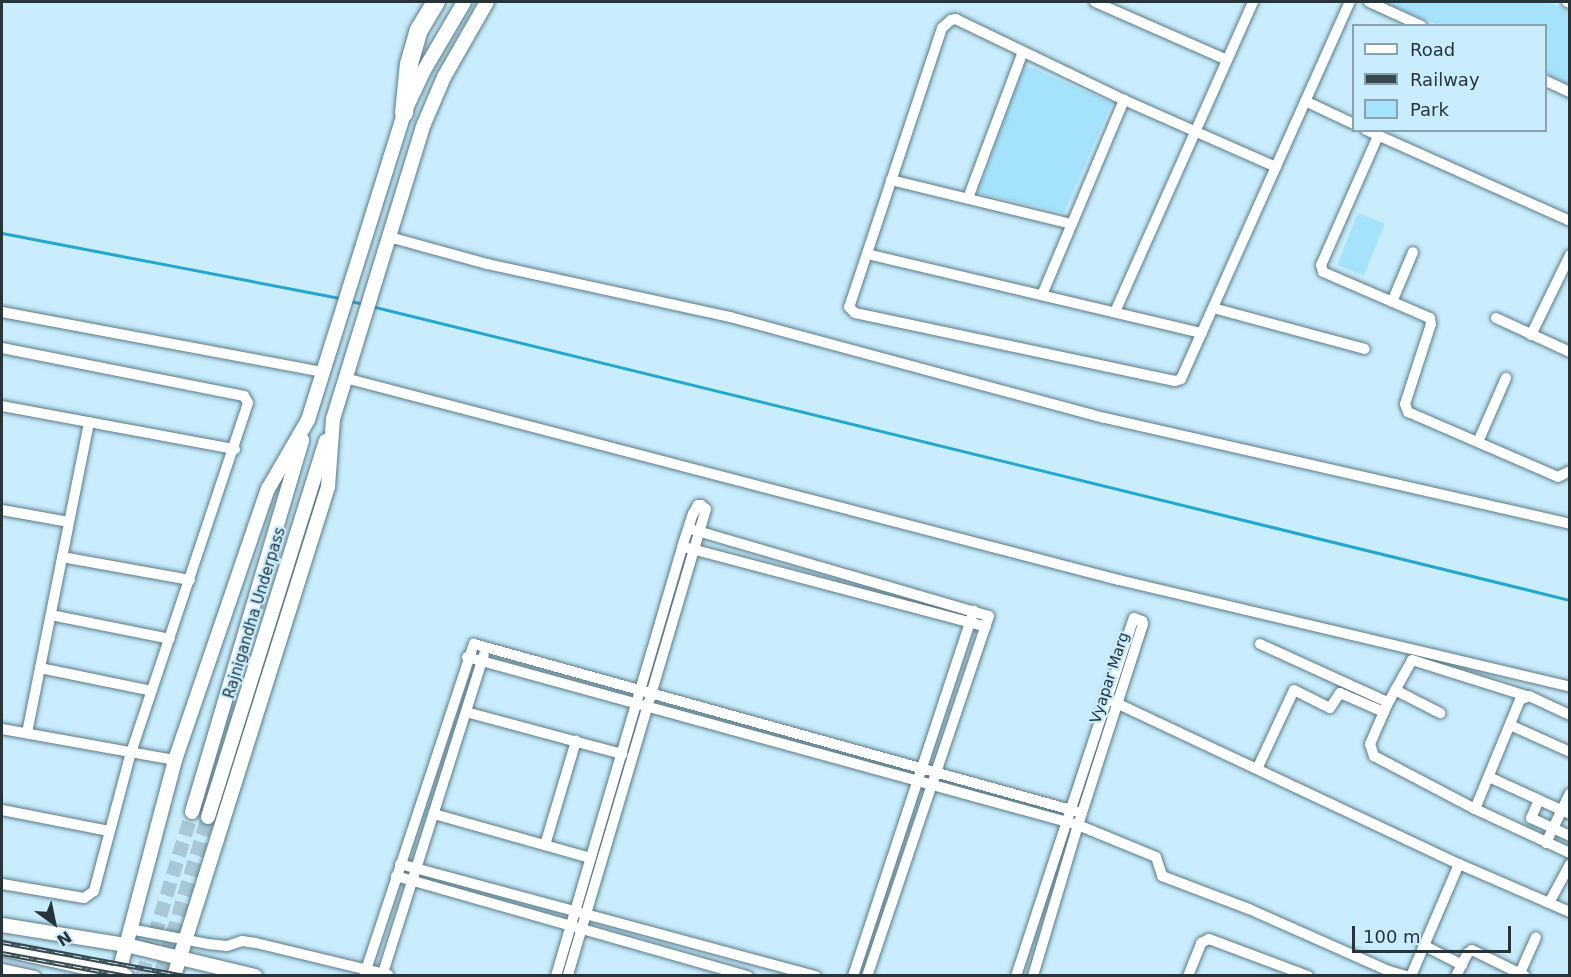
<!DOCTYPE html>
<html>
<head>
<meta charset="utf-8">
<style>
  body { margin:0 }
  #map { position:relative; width:1571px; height:977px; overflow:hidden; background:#c9edfc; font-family:"DejaVu Sans",sans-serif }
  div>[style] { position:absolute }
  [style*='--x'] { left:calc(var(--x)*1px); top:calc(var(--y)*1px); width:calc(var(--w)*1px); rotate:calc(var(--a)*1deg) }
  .green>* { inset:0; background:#a5e3fc; transform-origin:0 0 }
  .stream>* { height:3px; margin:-1.5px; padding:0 1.5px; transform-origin:1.5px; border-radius:1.5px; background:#21a7d0 }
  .secondary-tunnel>* { height:14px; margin-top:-7px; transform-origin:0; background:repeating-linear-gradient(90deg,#a9c8d5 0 14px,transparent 0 21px) }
  .roads { filter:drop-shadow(0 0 2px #5a7b88) drop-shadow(0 0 2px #5a7b88) }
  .street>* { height:10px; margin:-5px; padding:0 5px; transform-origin:5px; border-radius:5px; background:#fff }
  .secondary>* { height:14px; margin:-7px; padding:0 7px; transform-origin:7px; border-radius:7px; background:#fff }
  .highway>* { height:18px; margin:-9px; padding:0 9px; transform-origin:9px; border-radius:9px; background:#fff }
  .rail>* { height:5px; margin-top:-2.5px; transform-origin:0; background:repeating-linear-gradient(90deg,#c9edfc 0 9px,#37484f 0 18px); box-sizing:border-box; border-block:2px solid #37484f }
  span { translate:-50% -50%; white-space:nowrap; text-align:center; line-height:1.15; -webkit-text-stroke:4.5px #c9edfc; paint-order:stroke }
  .street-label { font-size:15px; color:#27353b }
  .frame { position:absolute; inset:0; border:3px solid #27353b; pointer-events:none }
  .legend { position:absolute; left:1352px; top:24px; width:195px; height:108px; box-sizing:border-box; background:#c9edfc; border:2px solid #88a3af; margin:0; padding:8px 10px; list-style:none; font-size:18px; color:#27353b }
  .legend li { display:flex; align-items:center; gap:12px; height:30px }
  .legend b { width:30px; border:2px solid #88a3af }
  .north { position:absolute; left:24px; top:893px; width:60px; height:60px; -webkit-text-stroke:4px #c9edfc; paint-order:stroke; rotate:147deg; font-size:16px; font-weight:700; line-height:24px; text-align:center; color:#27353b }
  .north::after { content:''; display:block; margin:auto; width:21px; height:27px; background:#27353b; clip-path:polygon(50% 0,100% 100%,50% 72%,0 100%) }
  .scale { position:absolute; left:1352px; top:926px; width:159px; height:27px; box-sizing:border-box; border:3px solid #27353b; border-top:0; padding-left:8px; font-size:18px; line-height:21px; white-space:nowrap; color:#27353b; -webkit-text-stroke:4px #c9edfc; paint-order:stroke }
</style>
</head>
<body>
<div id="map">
  <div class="green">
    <i style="clip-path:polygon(1385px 2px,1548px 2px,1569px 11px,1569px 84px,1546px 73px,1546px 26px,1438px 25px)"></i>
    <i style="clip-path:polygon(1025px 65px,1112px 103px,1064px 213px,978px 193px)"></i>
    <i style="left:1358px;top:213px;width:29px;height:56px;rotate:22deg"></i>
  </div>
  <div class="stream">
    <i style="--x:2;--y:233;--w:345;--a:10.9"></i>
    <i style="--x:350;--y:301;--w:14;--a:12"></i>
    <i style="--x:371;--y:306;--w:1235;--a:13.78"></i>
  </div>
  <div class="secondary-tunnel">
    <i style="--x:142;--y:976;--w:171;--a:-73"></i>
    <i style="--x:160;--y:976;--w:166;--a:-73.2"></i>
  </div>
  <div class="roads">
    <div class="street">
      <i style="--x:1095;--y:2;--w:144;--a:23.7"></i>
      <i style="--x:1369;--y:2;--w:58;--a:24.4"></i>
      <i style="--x:1567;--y:2;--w:3;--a:18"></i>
      <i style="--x:1546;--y:81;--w:26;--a:25"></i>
      <i style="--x:1305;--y:101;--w:54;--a:25.1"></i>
      <i style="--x:1366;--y:130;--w:223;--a:24"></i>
      <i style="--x:1378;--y:136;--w:141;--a:113.8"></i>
      <i style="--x:1321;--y:265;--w:7;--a:74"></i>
      <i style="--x:1323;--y:272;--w:116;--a:23.3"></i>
      <i style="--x:1430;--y:318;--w:6;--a:81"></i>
      <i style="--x:1431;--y:324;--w:84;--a:108"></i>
      <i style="--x:1405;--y:404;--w:9;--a:69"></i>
      <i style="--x:1408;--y:412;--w:163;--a:23.4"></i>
      <i style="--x:1558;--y:477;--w:13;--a:-27"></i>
      <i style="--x:1276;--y:167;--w:166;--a:-156.2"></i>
      <i style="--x:1124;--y:100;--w:187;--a:-154.3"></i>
      <i style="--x:956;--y:19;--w:5;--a:169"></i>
      <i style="--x:951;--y:20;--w:12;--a:138"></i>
      <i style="--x:942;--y:28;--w:294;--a:108.4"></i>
      <i style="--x:849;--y:307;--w:8;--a:45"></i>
      <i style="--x:855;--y:313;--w:327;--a:12"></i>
      <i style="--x:1175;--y:381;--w:6;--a:-18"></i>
      <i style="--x:1181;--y:379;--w:413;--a:-65.9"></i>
      <i style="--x:891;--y:180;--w:186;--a:13.7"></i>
      <i style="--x:968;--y:198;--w:156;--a:-69.4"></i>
      <i style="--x:389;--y:237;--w:102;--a:15.4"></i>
      <i style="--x:487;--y:264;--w:249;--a:12.3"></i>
      <i style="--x:730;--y:317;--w:388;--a:15.1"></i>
      <i style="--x:1105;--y:418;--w:477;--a:12.8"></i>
      <i style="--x:867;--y:254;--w:344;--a:13.3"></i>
      <i style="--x:1042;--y:295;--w:212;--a:-67.2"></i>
      <i style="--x:1392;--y:302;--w:54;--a:-67.2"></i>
      <i style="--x:1213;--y:308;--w:157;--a:15.1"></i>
      <i style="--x:2;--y:312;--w:327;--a:10.6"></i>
      <i style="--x:1115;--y:312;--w:339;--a:-66"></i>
      <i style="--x:1496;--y:318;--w:81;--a:24.7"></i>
      <i style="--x:1531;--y:335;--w:89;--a:-64"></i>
      <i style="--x:2;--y:348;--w:247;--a:11.2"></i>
      <i style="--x:244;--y:396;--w:8;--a:60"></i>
      <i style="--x:248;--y:403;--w:368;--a:108.5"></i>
      <i style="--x:131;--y:752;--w:144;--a:104.9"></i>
      <i style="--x:94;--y:891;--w:12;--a:145"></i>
      <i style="--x:84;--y:898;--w:83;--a:-170.3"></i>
      <i style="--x:345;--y:378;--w:800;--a:14.63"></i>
      <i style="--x:1119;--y:580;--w:464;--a:13.3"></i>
      <i style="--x:2;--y:406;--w:237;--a:10.5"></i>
      <i style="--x:1478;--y:442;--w:70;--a:-66.4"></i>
      <i style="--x:2;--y:510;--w:68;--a:10.2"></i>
      <i style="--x:694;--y:530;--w:307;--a:16.3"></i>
      <i style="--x:989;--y:616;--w:380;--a:108.7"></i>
      <i style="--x:688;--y:548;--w:308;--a:14.8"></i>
      <i style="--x:62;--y:557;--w:130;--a:10.2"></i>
      <i style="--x:51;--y:615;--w:121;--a:11.4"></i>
      <i style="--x:1260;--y:644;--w:137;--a:24.5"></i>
      <i style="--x:1385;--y:701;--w:4;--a:63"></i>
      <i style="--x:1387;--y:705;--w:43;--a:113.6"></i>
      <i style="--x:1370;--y:744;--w:13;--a:72"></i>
      <i style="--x:1374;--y:756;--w:114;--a:27.7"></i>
      <i style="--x:1475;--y:809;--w:105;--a:24.9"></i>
      <i style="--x:467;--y:657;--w:634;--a:15.37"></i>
      <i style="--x:1078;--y:825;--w:84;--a:22.3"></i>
      <i style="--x:1156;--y:857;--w:20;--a:72"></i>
      <i style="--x:1162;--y:876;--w:93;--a:20.8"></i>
      <i style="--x:1249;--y:909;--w:153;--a:23.9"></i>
      <i style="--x:1389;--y:971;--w:19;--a:16"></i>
      <i style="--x:40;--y:668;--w:114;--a:11.6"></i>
      <i style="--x:1395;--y:690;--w:51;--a:27.1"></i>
      <i style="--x:1112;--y:701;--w:383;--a:25.2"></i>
      <i style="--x:1459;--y:864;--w:121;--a:23.4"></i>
      <i style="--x:1387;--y:705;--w:51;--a:-60.9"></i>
      <i style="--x:1412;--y:660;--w:120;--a:17.5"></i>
      <i style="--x:466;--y:712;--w:162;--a:15.1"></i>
      <i style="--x:1510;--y:725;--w:66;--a:24.2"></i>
      <i style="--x:2;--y:729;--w:176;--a:10.2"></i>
      <i style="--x:27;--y:733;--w:317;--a:-78.7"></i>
      <i style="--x:1257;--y:769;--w:87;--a:-64.9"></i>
      <i style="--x:1294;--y:690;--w:40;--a:26.6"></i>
      <i style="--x:1330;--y:708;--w:18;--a:-56"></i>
      <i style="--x:1340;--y:693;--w:48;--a:23.4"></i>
      <i style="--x:1489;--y:777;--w:89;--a:24.6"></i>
      <i style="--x:1539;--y:800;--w:20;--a:114"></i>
      <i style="--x:1531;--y:818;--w:43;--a:24.8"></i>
      <i style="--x:1475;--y:809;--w:118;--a:-67.6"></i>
      <i style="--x:1520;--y:700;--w:10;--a:-24"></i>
      <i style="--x:1529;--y:696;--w:45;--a:24.9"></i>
      <i style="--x:2;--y:810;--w:109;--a:11.1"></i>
      <i style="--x:434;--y:814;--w:163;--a:15.7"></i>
      <i style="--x:1546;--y:843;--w:55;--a:-64.4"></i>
      <i style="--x:545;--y:845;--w:109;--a:-73.4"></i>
      <i style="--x:400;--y:864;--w:431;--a:15.1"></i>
      <i style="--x:396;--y:876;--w:366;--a:15.9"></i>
      <i style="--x:1549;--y:903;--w:44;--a:-61.7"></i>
      <i style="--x:130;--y:929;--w:79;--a:10.9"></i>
      <i style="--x:208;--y:944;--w:19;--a:6"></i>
      <i style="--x:227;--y:946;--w:16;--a:-18"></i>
      <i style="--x:242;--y:941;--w:14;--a:8"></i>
      <i style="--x:256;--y:943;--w:136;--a:13.6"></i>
      <i style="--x:1423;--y:945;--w:44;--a:27.1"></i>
      <i style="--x:2;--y:969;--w:34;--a:12"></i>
      <i style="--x:1520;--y:973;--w:39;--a:-66"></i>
      <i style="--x:364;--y:976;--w:350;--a:-71.7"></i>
      <i style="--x:474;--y:644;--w:631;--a:15.53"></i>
      <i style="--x:382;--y:976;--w:337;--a:-72.4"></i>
      <i style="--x:556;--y:976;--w:447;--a:-73.6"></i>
      <i style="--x:682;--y:547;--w:35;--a:-72"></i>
      <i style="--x:693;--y:514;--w:10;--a:-61"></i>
      <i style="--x:698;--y:505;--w:3;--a:0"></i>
      <i style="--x:701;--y:505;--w:6;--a:39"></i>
      <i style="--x:706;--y:509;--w:487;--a:106.5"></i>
      <i style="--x:853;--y:976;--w:385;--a:-71.7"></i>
      <i style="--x:1016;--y:976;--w:377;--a:-71.8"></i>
      <i style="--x:1134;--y:618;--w:9;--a:21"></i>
      <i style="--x:1142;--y:621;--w:3;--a:72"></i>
      <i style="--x:1143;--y:624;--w:211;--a:107.9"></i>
      <i style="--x:1078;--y:825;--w:158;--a:106.6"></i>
      <i style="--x:1188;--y:976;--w:35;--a:-68"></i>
      <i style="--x:1201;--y:943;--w:9;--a:-27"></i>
      <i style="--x:1209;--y:939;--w:106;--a:20.5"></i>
      <i style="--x:1411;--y:976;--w:122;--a:-66.8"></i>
      <i style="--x:1456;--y:976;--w:25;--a:-63"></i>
      <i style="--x:1467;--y:954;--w:6;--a:-39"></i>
      <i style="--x:1472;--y:950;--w:59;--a:26.1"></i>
    </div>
    <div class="secondary">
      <i style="--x:192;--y:812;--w:388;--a:-73.5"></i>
      <i style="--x:208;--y:817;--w:394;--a:-72.6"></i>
      <i style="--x:2;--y:925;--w:126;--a:9.2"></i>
      <i style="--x:126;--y:945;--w:133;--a:13.5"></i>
      <i style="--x:2;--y:949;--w:127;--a:12.3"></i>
      <i style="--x:118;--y:976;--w:223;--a:-75.2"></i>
      <i style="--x:175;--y:760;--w:287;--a:-71.1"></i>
      <i style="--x:268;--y:489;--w:80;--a:-59.9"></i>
      <i style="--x:308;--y:420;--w:322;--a:-72.6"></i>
      <i style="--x:404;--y:113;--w:45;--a:-65.1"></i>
      <i style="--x:423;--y:72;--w:81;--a:-59.6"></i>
      <i style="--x:174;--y:976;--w:513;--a:-72.52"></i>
      <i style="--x:328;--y:487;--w:68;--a:-85.8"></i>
      <i style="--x:333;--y:419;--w:309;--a:-72.9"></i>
      <i style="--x:424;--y:124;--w:51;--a:-66.9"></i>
      <i style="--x:444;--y:77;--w:86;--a:-60.2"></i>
    </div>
    <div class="highway">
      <i style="--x:404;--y:113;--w:49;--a:-84.2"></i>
      <i style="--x:409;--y:64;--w:35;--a:-74"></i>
      <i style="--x:419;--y:30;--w:33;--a:-59"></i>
    </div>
  </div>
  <div class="rail">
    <i style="--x:2;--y:942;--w:186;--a:10.5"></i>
    <i style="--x:2;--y:953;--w:127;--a:10.4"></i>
  </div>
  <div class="street-label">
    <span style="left:255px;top:613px;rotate:-73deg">Rajnigandha Underpass</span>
    <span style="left:1110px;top:678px;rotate:-72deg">Vyapar Marg</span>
  </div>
  <div class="frame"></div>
  <ul class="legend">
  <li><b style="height:8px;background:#fff"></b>Road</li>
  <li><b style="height:8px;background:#37484f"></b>Railway</li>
  <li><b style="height:16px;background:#a5e3fc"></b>Park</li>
  </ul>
  <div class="north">N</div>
  <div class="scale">100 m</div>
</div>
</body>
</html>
